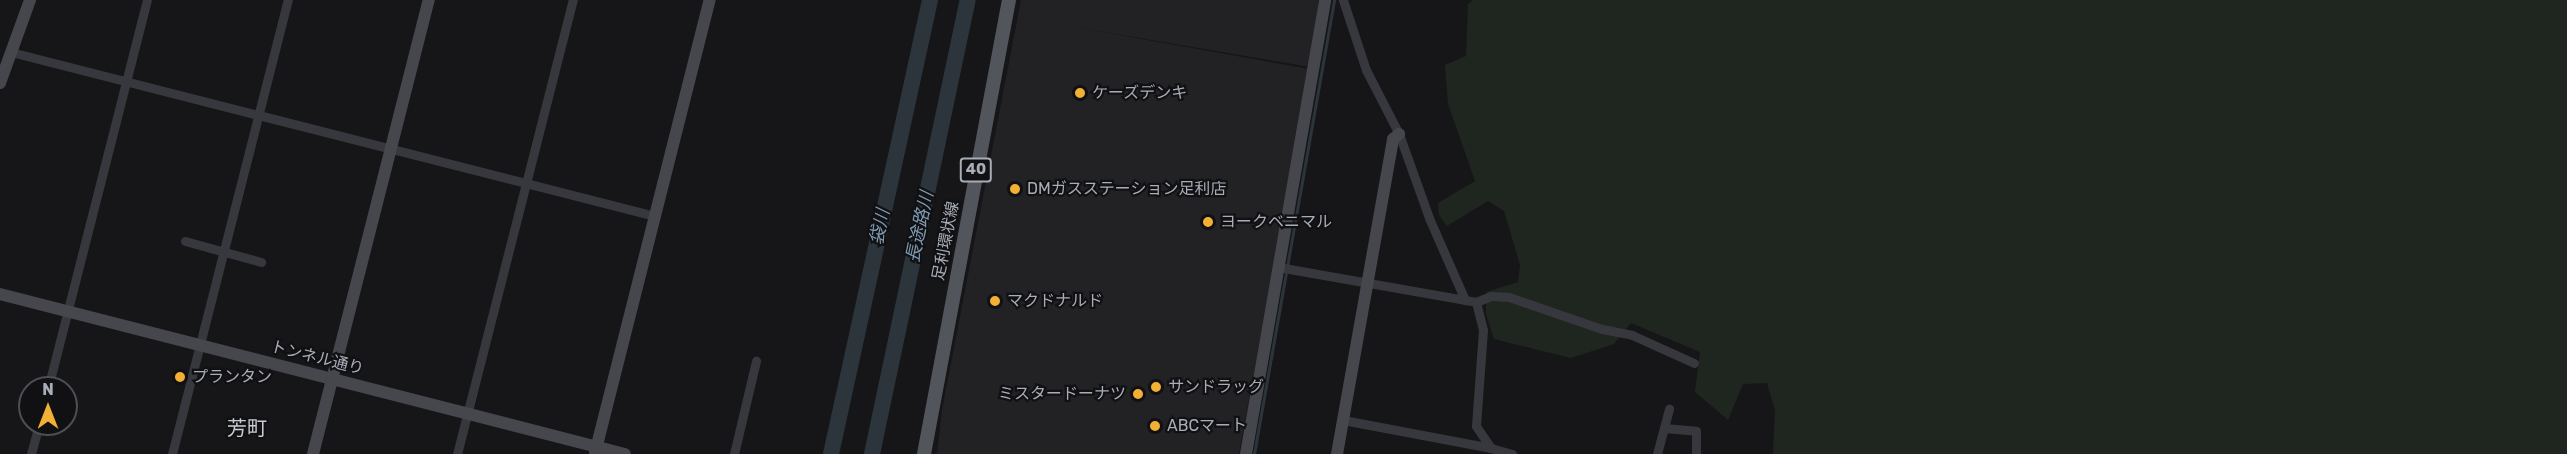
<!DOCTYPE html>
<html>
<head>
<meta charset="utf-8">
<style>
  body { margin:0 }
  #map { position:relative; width:2567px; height:454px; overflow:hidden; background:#161618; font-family:Rubik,"Noto Sans JP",sans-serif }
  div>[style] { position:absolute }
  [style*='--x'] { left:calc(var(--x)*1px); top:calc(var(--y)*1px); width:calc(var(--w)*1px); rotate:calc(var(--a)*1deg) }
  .built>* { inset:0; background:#222225 }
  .green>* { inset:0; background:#1e261f }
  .stream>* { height:3px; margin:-1.5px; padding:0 1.5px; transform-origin:1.5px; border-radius:1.5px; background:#2c353c }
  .river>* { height:16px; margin:-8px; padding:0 8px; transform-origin:8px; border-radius:8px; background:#2c353c }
  .street>* { height:9px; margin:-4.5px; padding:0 4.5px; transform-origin:4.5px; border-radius:4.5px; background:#37383d }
  .secondary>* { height:12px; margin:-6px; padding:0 6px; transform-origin:6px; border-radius:6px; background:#45474d }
  .primary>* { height:14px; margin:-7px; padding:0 7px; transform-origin:7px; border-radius:7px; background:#53555c }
  .dots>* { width:16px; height:16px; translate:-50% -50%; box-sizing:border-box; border:3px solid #111113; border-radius:50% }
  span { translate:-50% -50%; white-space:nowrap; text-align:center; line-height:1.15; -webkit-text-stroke:4.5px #111113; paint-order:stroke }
  .shield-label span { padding:2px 4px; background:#111113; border:2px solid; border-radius:4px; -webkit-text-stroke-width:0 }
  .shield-label { font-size:15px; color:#a8adb8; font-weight:700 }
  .poi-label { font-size:16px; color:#a8adb8 }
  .left { translate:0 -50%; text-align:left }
  .right { translate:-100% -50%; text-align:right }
  .street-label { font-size:16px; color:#a8adb8 }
  .water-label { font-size:18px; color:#7f9bb3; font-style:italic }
  .quarter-label { font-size:20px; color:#c9ccd4 }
  .north { position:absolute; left:18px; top:376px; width:60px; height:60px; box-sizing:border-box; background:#111113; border:2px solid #4d4f55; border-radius:50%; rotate:0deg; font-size:16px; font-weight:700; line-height:24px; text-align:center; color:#a8adb8 }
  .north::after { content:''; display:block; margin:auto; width:21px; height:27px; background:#f2b134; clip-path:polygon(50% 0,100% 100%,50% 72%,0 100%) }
</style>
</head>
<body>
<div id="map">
  <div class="built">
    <i style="clip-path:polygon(1021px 0,1319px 0,1310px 67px,1069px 26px,1309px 69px,1239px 454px,937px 454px,942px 410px)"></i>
  </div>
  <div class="green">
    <i style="clip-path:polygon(1473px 0,2567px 0,2567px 454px,1773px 454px,1775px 410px,1767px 383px,1743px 384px,1728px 420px,1695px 392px,1700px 352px,1631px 323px,1614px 344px,1571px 358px,1494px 339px,1486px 314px,1486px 292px,1518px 282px,1520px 265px,1504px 211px,1488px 201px,1447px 226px,1439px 215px,1438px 203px,1475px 181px,1448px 104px,1445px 65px,1466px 56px,1468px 4px)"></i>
  </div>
  <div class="stream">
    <i style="--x:1254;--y:454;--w:461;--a:-80"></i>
  </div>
  <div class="river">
    <i style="--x:831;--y:454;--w:465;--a:-77.7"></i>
    <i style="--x:872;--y:454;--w:464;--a:-78.1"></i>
  </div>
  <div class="street">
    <i style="--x:1343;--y:0;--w:74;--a:71.8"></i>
    <i style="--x:1366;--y:70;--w:72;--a:62.7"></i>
    <i style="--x:1399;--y:134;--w:89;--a:70.3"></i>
    <i style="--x:1429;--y:218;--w:90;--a:66.3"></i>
    <i style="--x:11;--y:52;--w:665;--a:14.29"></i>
    <i style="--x:185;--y:241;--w:79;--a:15.4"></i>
    <i style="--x:1278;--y:267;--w:201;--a:10"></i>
    <i style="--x:1476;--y:302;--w:16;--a:-22"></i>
    <i style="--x:1491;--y:296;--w:18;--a:3"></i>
    <i style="--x:1509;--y:297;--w:98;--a:19"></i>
    <i style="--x:1602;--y:329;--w:31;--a:11"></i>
    <i style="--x:1632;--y:335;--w:68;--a:24.3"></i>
    <i style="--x:1476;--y:302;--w:29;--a:76"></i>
    <i style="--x:1483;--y:330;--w:96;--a:94.2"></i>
    <i style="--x:1476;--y:426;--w:27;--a:56"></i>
    <i style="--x:1491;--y:448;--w:22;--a:16"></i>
    <i style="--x:48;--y:388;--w:400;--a:-75.7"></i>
    <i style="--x:1343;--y:420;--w:151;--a:10.7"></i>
    <i style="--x:1664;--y:428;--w:32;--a:5"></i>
    <i style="--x:1696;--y:431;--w:23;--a:90"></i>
    <i style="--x:31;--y:454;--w:31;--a:-75"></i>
    <i style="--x:172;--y:454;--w:469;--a:-75.7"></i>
    <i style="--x:457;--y:454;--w:469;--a:-75.7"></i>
    <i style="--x:734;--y:454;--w:96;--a:-76.7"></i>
    <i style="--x:1657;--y:454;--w:47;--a:-75.1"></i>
  </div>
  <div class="secondary">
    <i style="--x:0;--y:83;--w:88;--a:-70.1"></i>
    <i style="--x:0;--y:294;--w:645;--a:14.36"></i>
    <i style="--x:595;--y:453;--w:467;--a:-75.8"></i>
    <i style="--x:313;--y:454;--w:469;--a:-75.7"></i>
    <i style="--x:1246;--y:454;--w:461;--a:-80.1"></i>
    <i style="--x:1337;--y:454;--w:320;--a:-79.9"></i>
    <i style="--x:1393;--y:139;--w:8;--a:-40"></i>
  </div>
  <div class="primary">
    <i style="--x:924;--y:454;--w:462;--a:-79.4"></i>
  </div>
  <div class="dots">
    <i style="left:1080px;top:93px;background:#f2b134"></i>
    <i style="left:1015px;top:189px;background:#f2b134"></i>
    <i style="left:1208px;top:222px;background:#f2b134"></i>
    <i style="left:995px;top:301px;background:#f2b134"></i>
    <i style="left:180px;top:377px;background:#f2b134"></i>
    <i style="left:1156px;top:387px;background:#f2b134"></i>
    <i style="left:1138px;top:394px;background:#f2b134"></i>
    <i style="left:1155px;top:426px;background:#f2b134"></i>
  </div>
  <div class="shield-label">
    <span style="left:976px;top:170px">40</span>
  </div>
  <div class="poi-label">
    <span class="left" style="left:1092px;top:93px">ケーズデンキ</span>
    <span class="left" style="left:1027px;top:189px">DMガスステーション足利店</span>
    <span class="left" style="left:1220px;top:222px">ヨークベニマル</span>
    <span class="left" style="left:1007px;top:301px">マクドナルド</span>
    <span class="left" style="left:192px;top:377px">プランタン</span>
    <span class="left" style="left:1168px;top:387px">サンドラッグ</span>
    <span class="right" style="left:1126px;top:394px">ミスタードーナツ</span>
    <span class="left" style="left:1167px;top:426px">ABCマート</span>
  </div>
  <div class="street-label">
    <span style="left:946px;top:241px;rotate:-79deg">足利環状線</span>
    <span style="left:317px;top:358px;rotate:14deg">トンネル通り</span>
  </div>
  <div class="water-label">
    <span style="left:880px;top:227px;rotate:-78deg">袋川</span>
    <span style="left:920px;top:227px;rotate:-78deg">長途路川</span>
  </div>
  <div class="quarter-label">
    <span style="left:247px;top:428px">芳町</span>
  </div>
  <div class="north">N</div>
</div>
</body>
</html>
